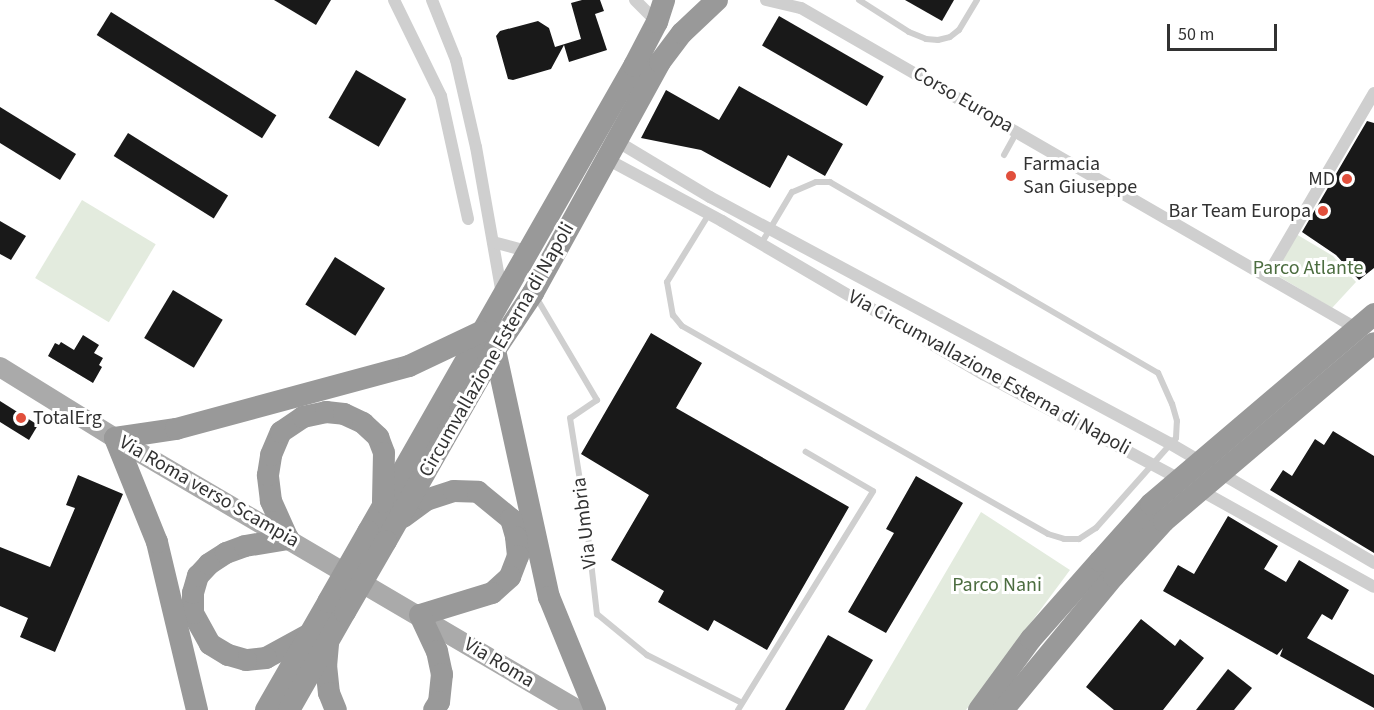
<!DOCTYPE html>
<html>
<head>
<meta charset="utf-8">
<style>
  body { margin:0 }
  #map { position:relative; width:1374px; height:710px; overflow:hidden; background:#fff; font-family:"Source Sans 3",sans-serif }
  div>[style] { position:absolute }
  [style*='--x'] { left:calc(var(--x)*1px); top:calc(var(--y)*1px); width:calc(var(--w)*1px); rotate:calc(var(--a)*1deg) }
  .green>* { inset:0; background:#e3ebde; transform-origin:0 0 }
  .building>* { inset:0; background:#191919; transform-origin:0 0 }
  .lane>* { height:6px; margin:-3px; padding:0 3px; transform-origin:3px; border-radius:3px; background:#cfcfcf }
  .street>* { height:12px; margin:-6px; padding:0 6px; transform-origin:6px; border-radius:6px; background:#cfcfcf }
  .primary>* { height:20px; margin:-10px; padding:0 10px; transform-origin:10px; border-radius:10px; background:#aaa }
  .highway>* { height:22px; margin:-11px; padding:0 11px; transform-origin:11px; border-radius:11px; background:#999 }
  .highway-bridge>* { height:22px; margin:-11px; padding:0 11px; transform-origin:11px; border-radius:11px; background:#999 }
  .dots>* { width:16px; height:16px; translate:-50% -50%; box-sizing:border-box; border:3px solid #fff; border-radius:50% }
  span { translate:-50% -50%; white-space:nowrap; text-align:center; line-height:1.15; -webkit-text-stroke:6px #fff; paint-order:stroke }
  .street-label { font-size:20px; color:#323232 }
  .poi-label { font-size:20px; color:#323232 }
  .left { translate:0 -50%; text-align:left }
  .right { translate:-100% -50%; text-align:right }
  .park-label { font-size:20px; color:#4c6d40 }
  .scale { position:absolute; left:1167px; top:24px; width:110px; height:27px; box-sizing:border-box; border:3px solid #323232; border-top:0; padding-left:8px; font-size:18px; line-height:21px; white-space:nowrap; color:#323232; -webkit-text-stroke:4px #fff; paint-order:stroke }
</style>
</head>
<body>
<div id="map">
  <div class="green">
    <i style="left:82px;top:200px;width:86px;height:91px;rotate:31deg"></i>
    <i style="clip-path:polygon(1296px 234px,1333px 256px,1356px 282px,1332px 308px,1273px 273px)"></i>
    <i style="clip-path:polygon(981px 512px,1070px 570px,966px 710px,865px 710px)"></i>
  </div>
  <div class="building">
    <i style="clip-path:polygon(274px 0,331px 0,316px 25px)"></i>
    <i style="clip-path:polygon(582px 0,600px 0,604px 11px,595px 14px,607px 50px,569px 62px,564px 45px,551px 69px,513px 80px,508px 79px,496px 36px,500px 31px,538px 21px,549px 28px,555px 47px,581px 39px,571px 3px)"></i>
    <i style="clip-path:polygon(905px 0,954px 0,942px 21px)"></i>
    <i style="left:111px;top:12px;width:195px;height:27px;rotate:32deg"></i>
    <i style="left:779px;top:16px;width:121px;height:34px;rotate:30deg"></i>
    <i style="left:356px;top:70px;width:58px;height:55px;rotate:30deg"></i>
    <i style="clip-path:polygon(739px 86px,843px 144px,825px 176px,788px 155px,770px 188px,701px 150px,641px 138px,666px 90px,719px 120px)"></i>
    <i style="clip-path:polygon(0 107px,76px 154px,60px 180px,0 143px)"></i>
    <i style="clip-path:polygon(1367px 121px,1374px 123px,1374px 268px,1359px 280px,1336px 255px,1302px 232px)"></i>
    <i style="left:128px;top:133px;width:118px;height:27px;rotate:32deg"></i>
    <i style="clip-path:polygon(0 221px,26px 236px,11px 260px,0 254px)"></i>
    <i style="left:335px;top:257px;width:59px;height:56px;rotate:32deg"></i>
    <i style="left:173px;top:290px;width:58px;height:56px;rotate:31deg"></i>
    <i style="clip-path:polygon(651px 333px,702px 363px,676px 408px,849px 507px,767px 650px,714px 620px,708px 631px,658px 602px,664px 591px,611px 560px,649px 495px,581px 454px)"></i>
    <i style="clip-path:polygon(83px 335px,99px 345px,94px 353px,103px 358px,99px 365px,102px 367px,93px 383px,48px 356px,55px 343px,59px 345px,61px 342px,74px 350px)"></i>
    <i style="clip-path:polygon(0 401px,38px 425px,29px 440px,0 422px)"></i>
    <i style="clip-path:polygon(1333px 431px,1374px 456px,1374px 553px,1270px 490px,1283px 470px,1292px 476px,1315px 439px,1324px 445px)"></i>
    <i style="clip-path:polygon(78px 475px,123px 494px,55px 652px,20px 637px,28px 618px,0 606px,0 547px,50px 567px,75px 508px,66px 505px)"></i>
    <i style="clip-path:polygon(916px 476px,963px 503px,886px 633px,848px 612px,894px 533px,886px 529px)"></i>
    <i style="clip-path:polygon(1228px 516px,1278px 546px,1264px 569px,1286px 582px,1299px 560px,1349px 590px,1332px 620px,1322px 614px,1307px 638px,1374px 675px,1374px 708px,1280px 656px,1283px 648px,1277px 655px,1163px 591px,1178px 565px,1194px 574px)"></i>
    <i style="clip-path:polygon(1141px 619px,1175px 646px,1180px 639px,1204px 658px,1163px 710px,1114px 710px,1086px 687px)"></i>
    <i style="clip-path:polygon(828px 635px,873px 660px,844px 710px,785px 710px)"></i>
    <i style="clip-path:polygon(1228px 669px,1252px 688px,1234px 710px,1196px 710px)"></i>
  </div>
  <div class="lane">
    <i style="--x:859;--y:0;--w:59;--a:32.6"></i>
    <i style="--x:909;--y:32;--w:18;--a:22"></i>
    <i style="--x:926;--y:39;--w:12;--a:5"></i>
    <i style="--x:938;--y:40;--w:12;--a:-14"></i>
    <i style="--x:950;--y:37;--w:11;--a:-38"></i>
    <i style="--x:959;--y:30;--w:35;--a:-59"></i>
    <i style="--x:1004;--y:155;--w:26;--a:-61"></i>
    <i style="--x:709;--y:214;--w:80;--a:121.7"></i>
    <i style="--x:667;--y:282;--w:34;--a:80"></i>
    <i style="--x:673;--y:315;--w:14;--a:51"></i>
    <i style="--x:682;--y:326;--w:421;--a:29.6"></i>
    <i style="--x:1048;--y:534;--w:17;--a:17"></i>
    <i style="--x:1064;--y:539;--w:15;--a:0"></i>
    <i style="--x:1079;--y:539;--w:20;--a:-33"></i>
    <i style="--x:1096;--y:528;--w:120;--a:-48.4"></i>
    <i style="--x:1176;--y:438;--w:17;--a:-87"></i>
    <i style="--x:1177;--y:421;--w:18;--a:-106"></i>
    <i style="--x:1172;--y:404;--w:34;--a:-114"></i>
    <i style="--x:1158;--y:373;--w:380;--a:-149.8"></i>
    <i style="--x:830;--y:182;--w:14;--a:180"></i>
    <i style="--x:816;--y:182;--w:26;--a:157"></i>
    <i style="--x:792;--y:192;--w:61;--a:120.8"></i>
    <i style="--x:536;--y:297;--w:120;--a:59.4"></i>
    <i style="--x:597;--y:400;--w:32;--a:146"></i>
    <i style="--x:570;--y:418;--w:101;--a:80.9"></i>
    <i style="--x:586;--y:518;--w:97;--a:83.5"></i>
    <i style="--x:597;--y:614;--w:65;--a:39.4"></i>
    <i style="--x:647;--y:655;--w:106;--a:26.8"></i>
    <i style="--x:738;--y:710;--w:257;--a:-58.3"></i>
    <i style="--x:873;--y:491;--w:78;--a:-149.8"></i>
  </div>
  <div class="street">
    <i style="--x:394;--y:0;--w:107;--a:63.9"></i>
    <i style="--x:441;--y:96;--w:126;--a:77.6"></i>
    <i style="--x:432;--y:0;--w:65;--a:68.2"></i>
    <i style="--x:456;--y:60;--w:89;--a:77.1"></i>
    <i style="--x:476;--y:147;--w:149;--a:80"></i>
    <i style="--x:635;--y:0;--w:31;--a:45"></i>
    <i style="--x:766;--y:0;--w:36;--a:13"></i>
    <i style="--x:801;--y:8;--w:646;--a:29.98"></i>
    <i style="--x:615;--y:140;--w:111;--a:31"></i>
    <i style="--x:710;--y:197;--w:521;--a:28.19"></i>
    <i style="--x:1169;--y:443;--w:238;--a:30.3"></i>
    <i style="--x:605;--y:158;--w:133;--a:28.3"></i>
    <i style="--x:722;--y:221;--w:303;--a:30.4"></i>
    <i style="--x:983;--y:374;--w:227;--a:28.1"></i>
    <i style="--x:493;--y:242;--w:35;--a:15"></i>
    <i style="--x:1267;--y:276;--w:212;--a:-59.7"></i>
    <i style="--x:1198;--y:489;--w:201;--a:29.1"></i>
  </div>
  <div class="primary">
    <i style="--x:0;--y:367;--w:135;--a:31.7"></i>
    <i style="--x:115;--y:438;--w:537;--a:30.43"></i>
  </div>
  <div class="highway">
    <i style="--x:495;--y:350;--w:253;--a:77.7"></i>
    <i style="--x:549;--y:597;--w:122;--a:67.8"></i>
    <i style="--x:403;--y:517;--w:29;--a:-36"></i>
    <i style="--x:426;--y:500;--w:29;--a:-18"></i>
    <i style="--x:454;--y:491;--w:24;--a:2"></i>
    <i style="--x:478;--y:492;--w:43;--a:39.3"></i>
    <i style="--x:511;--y:519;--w:19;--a:74"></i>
    <i style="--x:516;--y:537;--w:19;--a:84"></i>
    <i style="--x:518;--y:556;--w:22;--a:111"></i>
    <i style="--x:510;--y:577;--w:24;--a:138"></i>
    <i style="--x:492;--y:593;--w:75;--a:163"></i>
    <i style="--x:420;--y:615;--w:40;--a:65"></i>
    <i style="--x:437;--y:651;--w:24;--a:78"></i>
    <i style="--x:442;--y:674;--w:28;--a:96"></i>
    <i style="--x:439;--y:702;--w:9;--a:122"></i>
    <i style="--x:368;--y:532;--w:537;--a:-60.28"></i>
    <i style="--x:634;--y:66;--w:50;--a:-62.4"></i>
    <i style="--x:657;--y:22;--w:23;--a:-72"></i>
    <i style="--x:386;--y:541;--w:220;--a:-60.3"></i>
    <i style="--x:495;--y:350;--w:69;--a:-56.3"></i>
    <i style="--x:533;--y:293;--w:264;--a:-61.2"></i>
    <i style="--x:660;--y:62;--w:36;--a:-53"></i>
    <i style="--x:682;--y:33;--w:48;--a:-43.3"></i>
    <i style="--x:310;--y:634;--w:50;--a:151.4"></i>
    <i style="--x:266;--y:658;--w:20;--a:174"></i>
    <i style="--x:246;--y:660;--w:19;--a:-164"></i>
    <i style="--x:228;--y:655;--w:21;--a:-149"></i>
    <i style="--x:210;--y:644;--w:35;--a:-119"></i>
    <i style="--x:193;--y:613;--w:20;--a:-90"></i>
    <i style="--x:193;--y:593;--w:18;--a:-74"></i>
    <i style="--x:198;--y:576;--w:16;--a:-47"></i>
    <i style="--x:209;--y:564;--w:20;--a:-33"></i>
    <i style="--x:226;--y:553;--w:20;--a:-20"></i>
    <i style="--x:245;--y:546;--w:44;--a:-9.2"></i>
    <i style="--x:288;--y:539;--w:42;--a:-114.1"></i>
    <i style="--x:271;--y:501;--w:26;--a:-97"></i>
    <i style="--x:268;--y:475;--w:20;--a:-81"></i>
    <i style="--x:271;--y:455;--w:25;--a:-67"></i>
    <i style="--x:281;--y:432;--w:27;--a:-34"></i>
    <i style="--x:303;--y:417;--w:24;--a:-12"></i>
    <i style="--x:326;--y:412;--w:18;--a:6"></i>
    <i style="--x:344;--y:414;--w:21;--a:25"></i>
    <i style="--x:363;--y:423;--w:21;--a:43"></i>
    <i style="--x:378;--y:437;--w:17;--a:69"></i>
    <i style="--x:384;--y:453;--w:49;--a:91.2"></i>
    <i style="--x:328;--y:644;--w:21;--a:95"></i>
    <i style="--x:326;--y:665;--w:28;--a:84"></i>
    <i style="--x:329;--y:693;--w:18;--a:68"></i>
    <i style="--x:197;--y:710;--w:173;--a:-103.4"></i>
    <i style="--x:157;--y:542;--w:112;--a:-112"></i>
    <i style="--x:115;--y:438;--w:62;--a:-8.4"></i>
    <i style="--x:176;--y:429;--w:241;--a:-15.1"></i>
    <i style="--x:409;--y:366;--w:80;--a:-25.3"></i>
    <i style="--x:266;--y:710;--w:125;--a:-60.1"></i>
    <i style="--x:289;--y:710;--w:113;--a:-60.3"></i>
    <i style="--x:979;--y:710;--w:88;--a:-53.8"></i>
    <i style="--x:1031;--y:639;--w:104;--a:-48.5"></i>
    <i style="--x:1003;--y:710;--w:174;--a:-50.4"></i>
  </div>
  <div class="highway-bridge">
    <i style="--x:1100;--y:561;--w:76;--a:-48.2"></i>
    <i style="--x:1151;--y:504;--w:293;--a:-40.4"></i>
    <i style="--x:1114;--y:576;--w:74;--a:-47.7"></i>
    <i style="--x:1164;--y:521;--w:275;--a:-40.3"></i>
    <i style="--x:328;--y:602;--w:81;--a:-60.3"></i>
    <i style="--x:345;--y:612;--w:82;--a:-60"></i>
  </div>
  <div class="dots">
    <i style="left:1011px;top:176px;background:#e14f3c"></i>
    <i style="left:1347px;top:179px;background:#e14f3c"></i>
    <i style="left:1323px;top:211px;background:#e14f3c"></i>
    <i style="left:21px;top:418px;background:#e14f3c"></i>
  </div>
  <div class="street-label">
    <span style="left:963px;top:100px;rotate:30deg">Corso Europa</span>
    <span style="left:497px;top:350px;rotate:-60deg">Circumvallazione Esterna di Napoli</span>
    <span style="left:989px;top:373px;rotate:29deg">Via Circumvallazione Esterna di Napoli</span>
    <span style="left:209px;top:492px;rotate:30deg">Via Roma verso Scampia</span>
    <span style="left:585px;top:523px;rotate:-97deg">Via Umbria</span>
    <span style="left:499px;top:663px;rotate:31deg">Via Roma</span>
  </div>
  <div class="poi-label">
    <span class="left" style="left:1023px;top:176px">Farmacia<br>San Giuseppe</span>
    <span class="right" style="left:1335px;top:179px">MD</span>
    <span class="right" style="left:1311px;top:211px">Bar Team Europa</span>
    <span class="left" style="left:33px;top:418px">TotalErg</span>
  </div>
  <div class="park-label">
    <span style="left:1308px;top:268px">Parco Atlante</span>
    <span style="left:997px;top:585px">Parco Nani</span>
  </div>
  <div class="scale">50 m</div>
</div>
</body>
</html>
